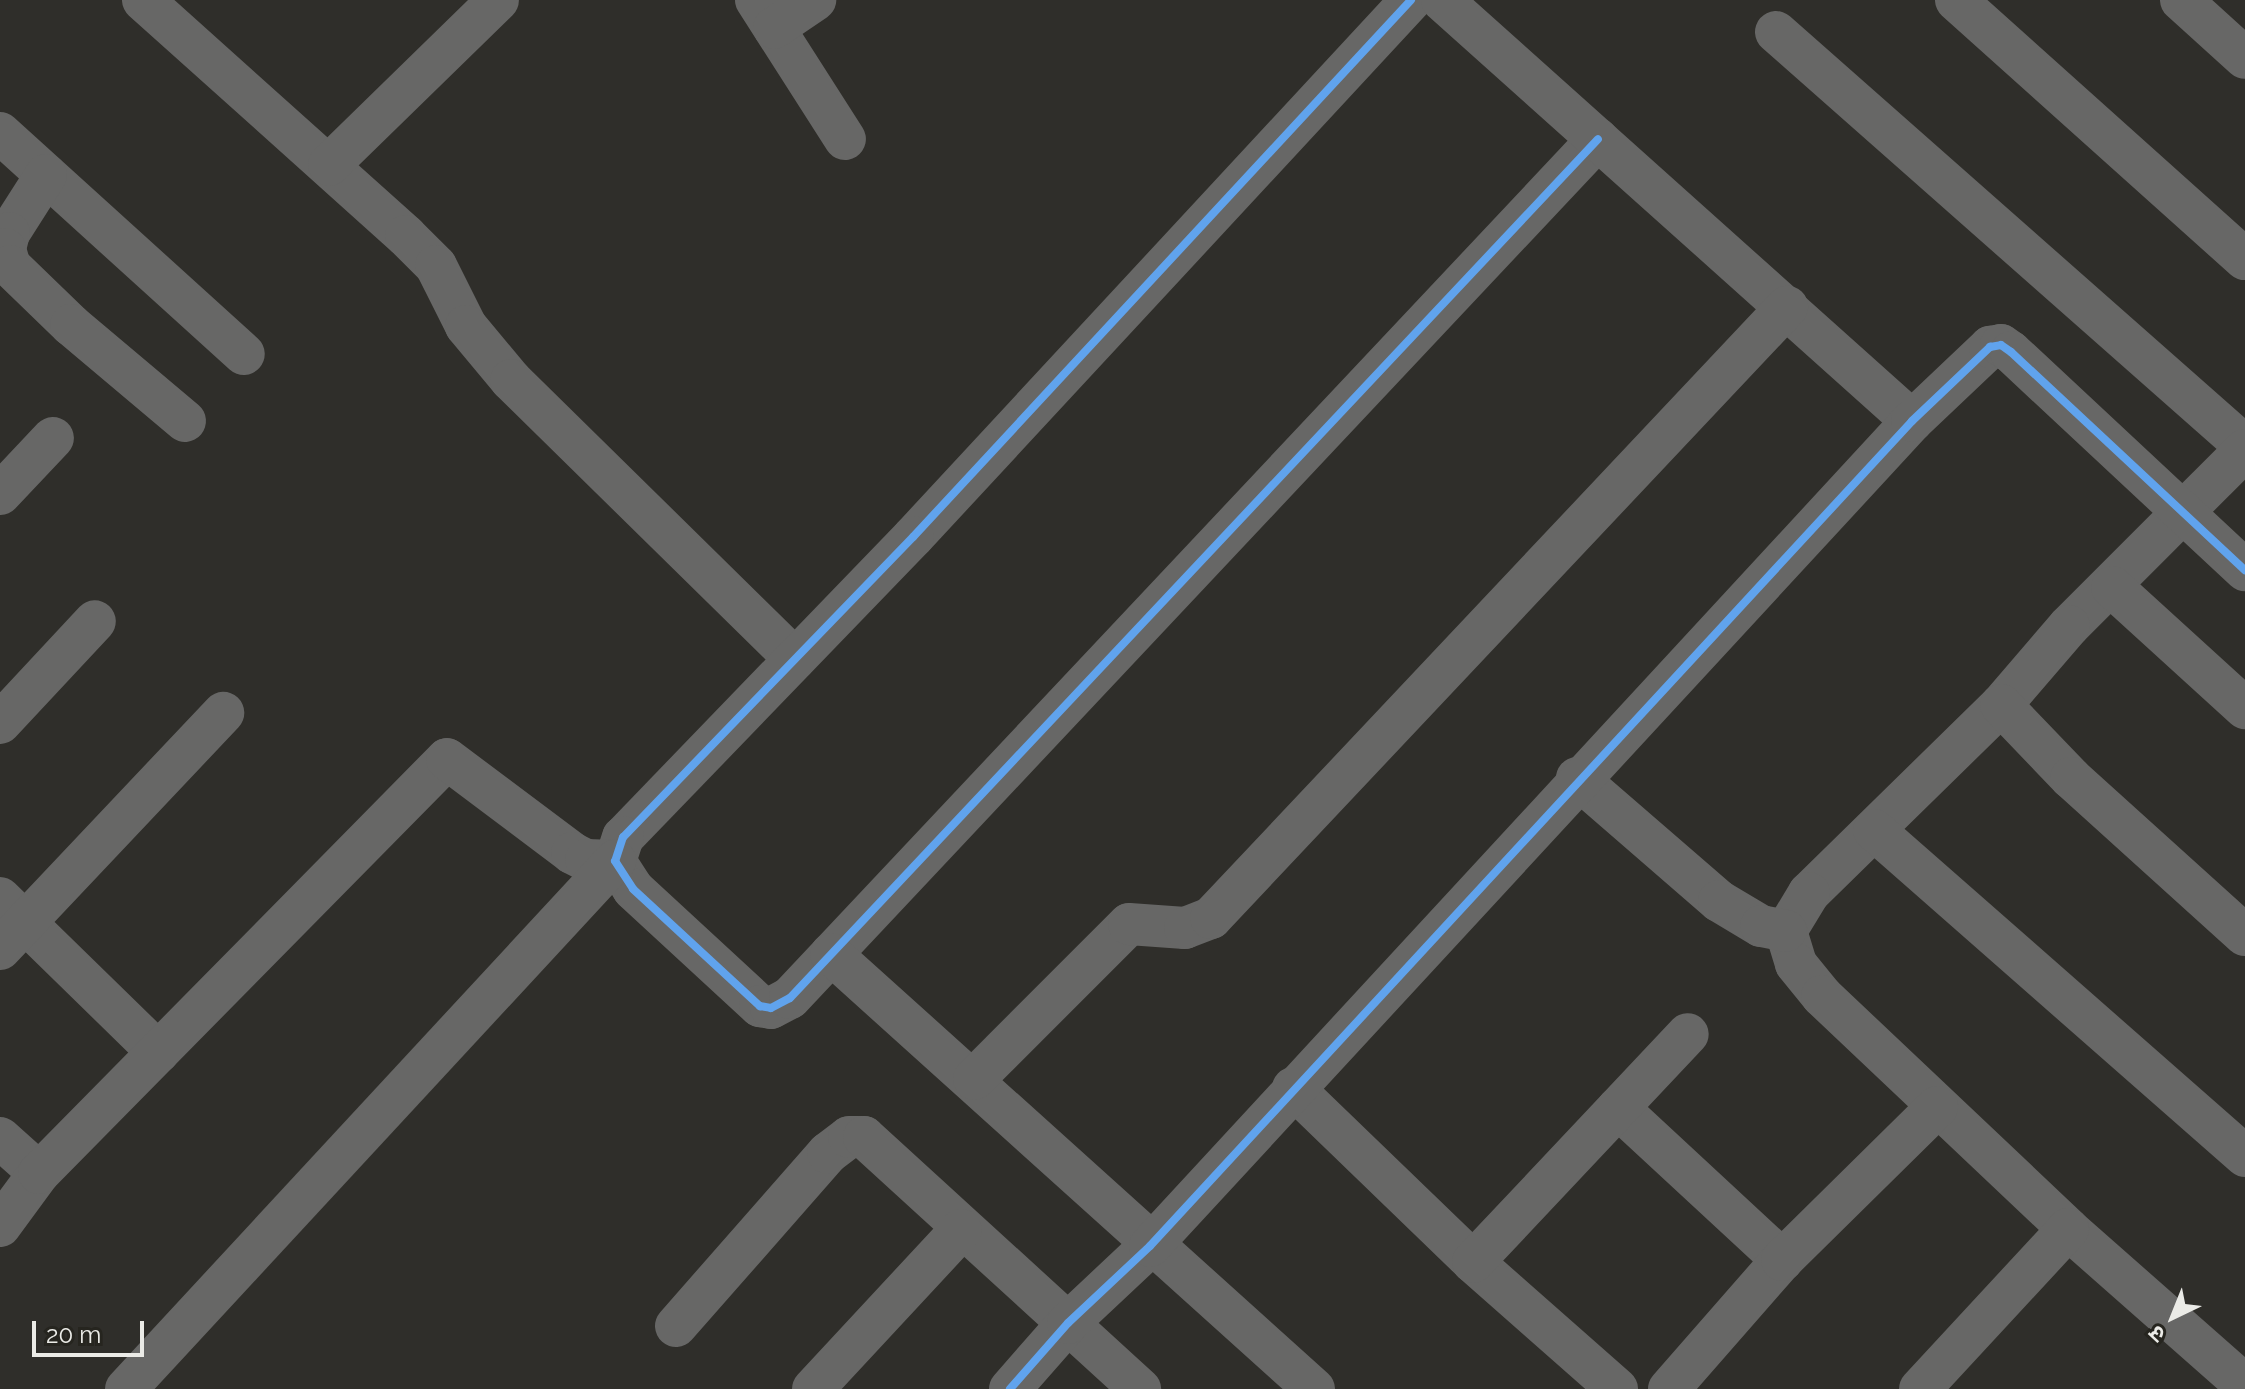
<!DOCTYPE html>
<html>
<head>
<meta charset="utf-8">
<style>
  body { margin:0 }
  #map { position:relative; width:2245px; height:1389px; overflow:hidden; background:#2f2e2a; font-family:Raleway,"Noto Sans Devanagari",sans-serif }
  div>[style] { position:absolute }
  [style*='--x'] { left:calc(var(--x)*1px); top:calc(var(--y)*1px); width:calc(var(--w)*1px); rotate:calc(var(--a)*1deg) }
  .street>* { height:42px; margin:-21px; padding:0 21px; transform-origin:21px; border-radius:21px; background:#676766 }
  .cycleway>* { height:8px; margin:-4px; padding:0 4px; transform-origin:4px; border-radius:4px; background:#60a3ed }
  span { translate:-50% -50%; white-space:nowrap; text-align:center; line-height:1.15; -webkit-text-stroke:8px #26251f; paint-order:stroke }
  .north { position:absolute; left:2133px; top:1277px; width:80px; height:80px; -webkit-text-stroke:6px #26251f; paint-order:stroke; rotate:223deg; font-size:22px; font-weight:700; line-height:32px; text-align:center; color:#ebebe7 }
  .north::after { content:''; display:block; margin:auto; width:28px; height:36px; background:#ebebe7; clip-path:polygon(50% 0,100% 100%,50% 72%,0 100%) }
  .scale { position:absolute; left:32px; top:1321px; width:112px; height:36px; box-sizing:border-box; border:4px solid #ebebe7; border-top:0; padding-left:10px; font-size:24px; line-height:28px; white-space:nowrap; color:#ebebe7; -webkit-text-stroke:6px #26251f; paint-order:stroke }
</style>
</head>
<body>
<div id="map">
  <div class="street">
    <i style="--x:143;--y:0;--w:353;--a:41.9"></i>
    <i style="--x:406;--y:236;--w:42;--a:45"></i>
    <i style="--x:436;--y:266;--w:67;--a:63.4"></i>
    <i style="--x:466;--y:326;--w:70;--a:50.2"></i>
    <i style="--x:511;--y:380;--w:398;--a:44.5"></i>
    <i style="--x:756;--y:0;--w:165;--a:57.4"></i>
    <i style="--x:1411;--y:0;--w:732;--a:132.84"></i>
    <i style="--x:913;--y:537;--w:417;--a:134"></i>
    <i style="--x:623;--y:837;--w:25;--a:108"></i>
    <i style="--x:615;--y:861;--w:33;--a:57"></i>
    <i style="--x:633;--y:889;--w:173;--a:42.7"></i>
    <i style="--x:760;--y:1006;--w:11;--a:10"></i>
    <i style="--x:771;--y:1008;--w:21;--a:-28"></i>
    <i style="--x:790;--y:998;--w:1179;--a:-46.75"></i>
    <i style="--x:1442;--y:0;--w:631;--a:41.85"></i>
    <i style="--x:1956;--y:0;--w:388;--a:41.9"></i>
    <i style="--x:2181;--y:0;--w:86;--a:42.2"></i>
    <i style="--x:774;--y:28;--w:50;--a:-34.3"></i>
    <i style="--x:1776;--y:32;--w:626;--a:41.44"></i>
    <i style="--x:0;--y:133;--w:329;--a:42.2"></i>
    <i style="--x:329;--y:165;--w:236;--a:-44.3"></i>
    <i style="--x:46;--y:175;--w:69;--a:122.5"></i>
    <i style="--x:9;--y:233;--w:16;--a:104"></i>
    <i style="--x:5;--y:249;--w:18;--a:74"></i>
    <i style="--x:10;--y:266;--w:85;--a:44"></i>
    <i style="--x:71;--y:325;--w:149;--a:40.1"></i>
    <i style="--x:2245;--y:450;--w:249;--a:135"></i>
    <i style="--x:2069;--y:626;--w:104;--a:130.7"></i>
    <i style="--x:2001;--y:705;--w:269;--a:135.6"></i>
    <i style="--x:1809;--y:893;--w:44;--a:121.2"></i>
    <i style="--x:1786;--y:931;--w:34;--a:73"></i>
    <i style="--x:1796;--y:964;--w:41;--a:50.9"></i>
    <i style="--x:1822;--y:996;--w:339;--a:43.4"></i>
    <i style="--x:2068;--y:1229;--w:236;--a:41.4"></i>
    <i style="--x:0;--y:494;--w:77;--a:-46.6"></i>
    <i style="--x:2112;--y:587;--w:180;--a:42.3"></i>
    <i style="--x:2001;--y:705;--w:101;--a:46.2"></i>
    <i style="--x:2071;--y:778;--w:234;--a:42.1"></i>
    <i style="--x:0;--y:723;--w:139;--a:-47"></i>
    <i style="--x:1577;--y:778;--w:188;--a:40.9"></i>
    <i style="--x:1719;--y:901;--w:49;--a:30.8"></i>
    <i style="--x:1761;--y:926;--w:25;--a:11"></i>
    <i style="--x:1874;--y:830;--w:494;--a:41.3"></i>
    <i style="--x:0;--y:898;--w:221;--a:44.3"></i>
    <i style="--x:0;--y:949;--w:325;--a:-46.6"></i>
    <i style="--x:831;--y:954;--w:650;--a:42.01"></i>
    <i style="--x:974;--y:1079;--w:219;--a:-45"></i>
    <i style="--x:1129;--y:924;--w:56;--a:4.1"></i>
    <i style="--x:1185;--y:928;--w:28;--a:-21"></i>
    <i style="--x:1211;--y:918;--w:840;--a:-46.69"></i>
    <i style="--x:1293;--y:1088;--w:250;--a:44"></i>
    <i style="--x:1473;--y:1262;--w:192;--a:41.4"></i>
    <i style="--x:1618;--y:1108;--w:224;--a:42.8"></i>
    <i style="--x:0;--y:1138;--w:52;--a:41.9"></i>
    <i style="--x:0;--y:1226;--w:66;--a:-53.7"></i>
    <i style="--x:39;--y:1173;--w:581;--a:-45.42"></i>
    <i style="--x:447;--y:759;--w:156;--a:36.9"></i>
    <i style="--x:572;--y:853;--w:16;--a:27"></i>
    <i style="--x:586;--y:860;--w:29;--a:2"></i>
    <i style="--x:1473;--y:1262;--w:313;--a:-46.7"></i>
    <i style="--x:676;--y:1326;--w:230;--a:-48.7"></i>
    <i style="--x:828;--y:1153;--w:26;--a:-37"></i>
    <i style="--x:849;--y:1137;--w:15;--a:0"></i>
    <i style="--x:864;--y:1137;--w:374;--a:42.4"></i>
    <i style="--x:126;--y:1389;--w:720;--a:-47.2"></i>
    <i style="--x:813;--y:1389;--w:217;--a:-47.1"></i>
    <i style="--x:1010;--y:1389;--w:88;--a:-48.7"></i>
    <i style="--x:1068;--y:1323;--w:112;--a:-43.2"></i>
    <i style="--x:1150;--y:1246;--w:1123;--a:-47.27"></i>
    <i style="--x:1912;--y:421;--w:108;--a:-43.5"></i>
    <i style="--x:1990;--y:347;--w:11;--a:-10"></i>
    <i style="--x:2001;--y:345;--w:12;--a:35"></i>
    <i style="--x:2011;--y:352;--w:320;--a:43"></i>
    <i style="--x:1669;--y:1389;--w:171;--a:-48.8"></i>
    <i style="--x:1782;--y:1260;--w:218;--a:-44.6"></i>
    <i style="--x:1920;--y:1389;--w:218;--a:-47.2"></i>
  </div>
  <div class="cycleway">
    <i style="--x:1411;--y:0;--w:732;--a:132.84"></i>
    <i style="--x:913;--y:537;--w:417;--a:134"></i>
    <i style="--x:623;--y:837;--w:25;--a:108"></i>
    <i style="--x:615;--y:861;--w:33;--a:57"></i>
    <i style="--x:633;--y:889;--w:173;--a:42.7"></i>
    <i style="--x:760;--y:1006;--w:11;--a:10"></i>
    <i style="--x:771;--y:1008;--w:21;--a:-28"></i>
    <i style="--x:790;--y:998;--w:1179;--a:-46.75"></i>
    <i style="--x:1010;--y:1389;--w:88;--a:-48.7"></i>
    <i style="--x:1068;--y:1323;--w:112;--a:-43.2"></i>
    <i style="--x:1150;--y:1246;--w:1123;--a:-47.27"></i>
    <i style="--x:1912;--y:421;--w:108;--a:-43.5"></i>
    <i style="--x:1990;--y:347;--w:11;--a:-10"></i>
    <i style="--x:2001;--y:345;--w:12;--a:35"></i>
    <i style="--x:2011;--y:352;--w:320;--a:43"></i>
  </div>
  <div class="north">उ</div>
  <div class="scale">20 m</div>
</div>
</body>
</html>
